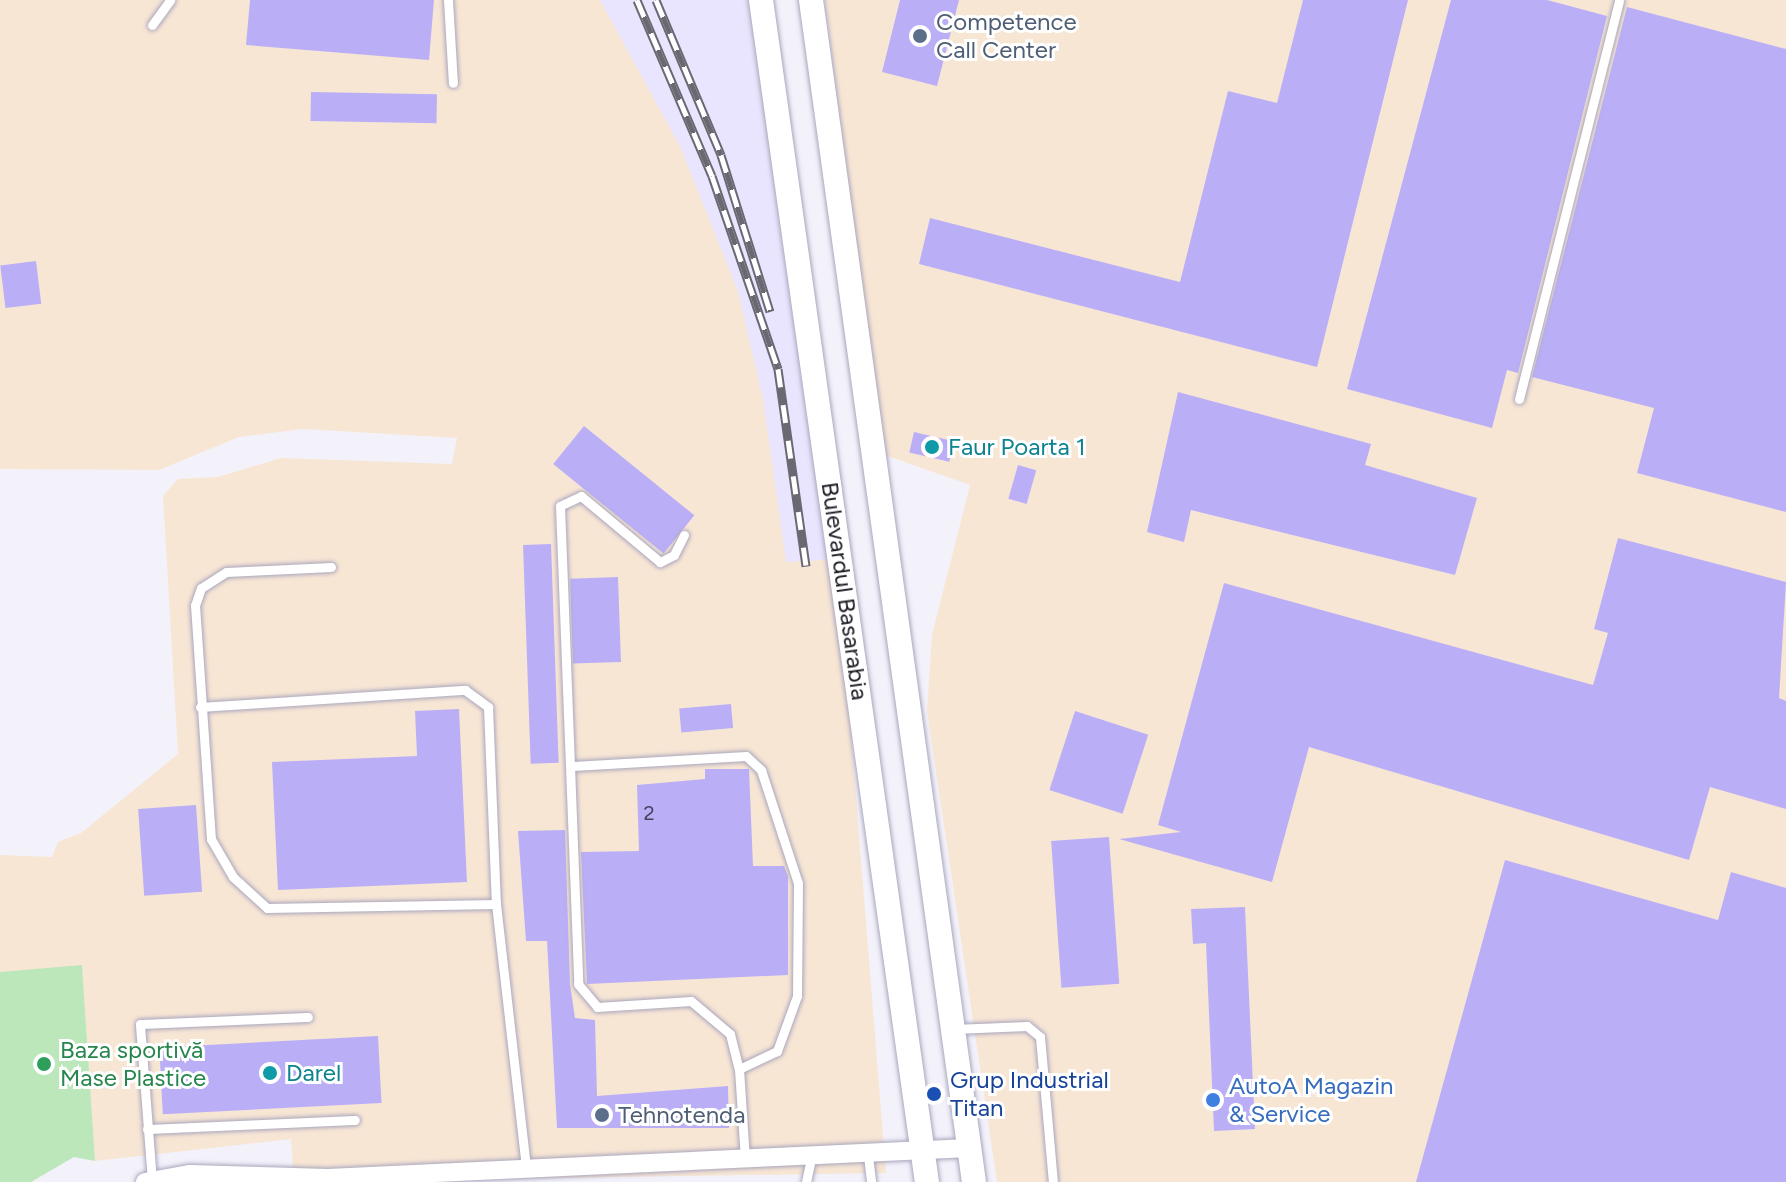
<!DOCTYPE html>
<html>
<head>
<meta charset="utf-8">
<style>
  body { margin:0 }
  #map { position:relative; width:1786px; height:1182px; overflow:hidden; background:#f3f2fb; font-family:Figtree,sans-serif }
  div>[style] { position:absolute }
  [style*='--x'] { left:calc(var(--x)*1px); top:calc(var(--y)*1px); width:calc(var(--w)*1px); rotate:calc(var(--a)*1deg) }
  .industrial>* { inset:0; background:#f8e6d5 }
  .built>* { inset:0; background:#e9e5fe }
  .green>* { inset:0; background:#bbe7bb }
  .building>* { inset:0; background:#baaff7; transform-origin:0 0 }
  .roads { filter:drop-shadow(0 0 2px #aaa7bd) drop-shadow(0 0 2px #aaa7bd) }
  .service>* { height:9px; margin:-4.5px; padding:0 4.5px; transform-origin:4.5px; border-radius:4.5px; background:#fff }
  .minor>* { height:18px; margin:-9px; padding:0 9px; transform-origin:9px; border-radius:9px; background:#fff }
  .secondary>* { height:24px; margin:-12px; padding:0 12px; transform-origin:12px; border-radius:12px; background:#fff }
  .rail>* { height:9px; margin-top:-4.5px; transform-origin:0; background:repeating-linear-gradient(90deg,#fff 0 18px,#6a6871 0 36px); box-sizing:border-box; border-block:2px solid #6a6871 }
  .dots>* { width:22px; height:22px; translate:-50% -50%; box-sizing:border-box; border:4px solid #fff; border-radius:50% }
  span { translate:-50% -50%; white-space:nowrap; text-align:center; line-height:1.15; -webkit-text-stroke:6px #fff; paint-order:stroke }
  .number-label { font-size:20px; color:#45415a }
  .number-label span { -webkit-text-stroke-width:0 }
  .service-label { font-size:24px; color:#4e5e75 }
  .left { translate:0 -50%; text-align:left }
  .culture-label { font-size:24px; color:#0d838f }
  .street-label { font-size:24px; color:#1e1c25 }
  .leisure-label { font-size:24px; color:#27864d }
  .transit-label { font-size:24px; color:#164399 }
  .shop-label { font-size:24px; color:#366cbe }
</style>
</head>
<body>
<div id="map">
  <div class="industrial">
    <i style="clip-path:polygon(0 0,600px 0,680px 146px,738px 291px,763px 399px,837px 559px,886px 1173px,294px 1182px,291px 1139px,95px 1161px,82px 966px,0 972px,0 855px,52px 857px,58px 842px,81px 833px,178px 754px,163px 496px,178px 479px,218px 477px,281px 458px,452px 464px,457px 438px,303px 429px,239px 437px,159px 470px,0 469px)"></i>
    <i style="clip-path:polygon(825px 0,1786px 0,1786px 1182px,997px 1182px,927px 711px,932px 635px,970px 485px,882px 454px)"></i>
  </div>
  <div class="built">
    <i style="clip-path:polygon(600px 0,748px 0,837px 559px,786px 562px,763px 399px,738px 291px,680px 146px)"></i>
  </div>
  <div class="green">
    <i style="clip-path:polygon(82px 965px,95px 1161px,74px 1157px,31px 1182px,0 1182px,0 972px)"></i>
  </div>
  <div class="building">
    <i style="clip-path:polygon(250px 0,434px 0,429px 60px,246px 45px)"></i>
    <i style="clip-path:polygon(900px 0,959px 0,937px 86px,882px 72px)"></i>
    <i style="clip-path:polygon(1303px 0,1408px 0,1317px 367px,919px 264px,930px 218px,1180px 282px,1228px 91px,1277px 103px)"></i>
    <i style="clip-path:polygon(1451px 0,1547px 0,1607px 16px,1518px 373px,1507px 370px,1492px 428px,1347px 389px)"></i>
    <i style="clip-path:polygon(1627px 7px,1786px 49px,1786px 512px,1637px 473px,1654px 408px,1532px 377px)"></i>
    <i style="left:311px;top:92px;width:126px;height:29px;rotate:1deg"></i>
    <i style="left:36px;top:261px;width:43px;height:36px;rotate:83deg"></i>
    <i style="clip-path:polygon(1178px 392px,1371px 444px,1365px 465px,1477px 498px,1455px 575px,1191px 510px,1184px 542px,1147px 532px)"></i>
    <i style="left:584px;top:426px;width:142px;height:49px;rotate:39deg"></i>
    <i style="left:914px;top:432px;width:41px;height:21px;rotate:13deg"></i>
    <i style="left:1018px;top:465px;width:19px;height:35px;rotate:16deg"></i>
    <i style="clip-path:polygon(1618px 538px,1786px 582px,1779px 698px,1786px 701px,1786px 809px,1710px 787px,1689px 860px,1309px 747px,1272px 882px,1119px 839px,1181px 832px,1158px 825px,1224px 583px,1593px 685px,1608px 633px,1594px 629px)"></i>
    <i style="left:551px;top:544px;width:219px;height:28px;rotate:88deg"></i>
    <i style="left:618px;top:577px;width:85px;height:48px;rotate:88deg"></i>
    <i style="left:731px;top:704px;width:24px;height:52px;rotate:85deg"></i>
    <i style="clip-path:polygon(459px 709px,467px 882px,278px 890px,272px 762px,417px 756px,415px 711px)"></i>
    <i style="left:1075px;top:711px;width:77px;height:83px;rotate:18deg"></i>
    <i style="clip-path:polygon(705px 769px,749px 769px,753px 866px,784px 866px,788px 876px,788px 975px,587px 984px,581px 852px,639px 851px,637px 785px,705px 779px)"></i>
    <i style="left:196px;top:805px;width:87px;height:58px;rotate:86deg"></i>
    <i style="clip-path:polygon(565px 830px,570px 984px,575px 1018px,595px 1020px,597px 1096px,728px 1086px,729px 1128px,557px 1128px,547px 941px,526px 941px,518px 831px)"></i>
    <i style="left:1109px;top:837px;width:147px;height:58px;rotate:86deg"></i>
    <i style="clip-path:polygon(1505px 860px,1718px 920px,1731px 872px,1786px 888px,1786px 1182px,1416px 1182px)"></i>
    <i style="clip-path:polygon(1245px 907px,1255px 1129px,1214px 1131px,1206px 943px,1193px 944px,1191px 909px)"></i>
    <i style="left:378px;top:1036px;width:67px;height:219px;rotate:87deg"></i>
  </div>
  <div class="roads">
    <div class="service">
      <i style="--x:448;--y:0;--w:83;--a:86.6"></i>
      <i style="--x:152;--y:25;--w:31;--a:-54"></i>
      <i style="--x:1519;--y:399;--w:411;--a:-75.9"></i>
      <i style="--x:684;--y:535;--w:22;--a:117"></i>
      <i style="--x:674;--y:555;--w:16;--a:153"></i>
      <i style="--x:660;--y:562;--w:103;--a:-140.1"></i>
      <i style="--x:581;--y:496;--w:23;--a:155"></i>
      <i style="--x:560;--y:506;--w:478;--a:87.8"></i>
      <i style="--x:578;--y:984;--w:30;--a:50"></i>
      <i style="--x:597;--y:1007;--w:94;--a:-3.7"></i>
      <i style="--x:691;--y:1001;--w:51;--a:40.2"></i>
      <i style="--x:730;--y:1034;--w:36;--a:76"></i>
      <i style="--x:331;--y:567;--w:105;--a:177.3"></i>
      <i style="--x:226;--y:572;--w:30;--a:147"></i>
      <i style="--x:201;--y:588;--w:18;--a:109"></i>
      <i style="--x:195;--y:605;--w:235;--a:86.1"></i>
      <i style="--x:211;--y:839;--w:44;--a:59.9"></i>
      <i style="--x:233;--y:877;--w:46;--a:42.4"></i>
      <i style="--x:267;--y:908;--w:229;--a:-1"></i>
      <i style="--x:200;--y:707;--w:266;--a:-3.7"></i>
      <i style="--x:465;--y:690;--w:29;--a:36"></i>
      <i style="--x:488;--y:707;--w:197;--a:87.7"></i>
      <i style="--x:496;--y:904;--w:267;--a:83.5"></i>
      <i style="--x:573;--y:766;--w:173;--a:-3.3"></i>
      <i style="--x:746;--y:756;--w:21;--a:43"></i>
      <i style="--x:761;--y:770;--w:119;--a:71.9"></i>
      <i style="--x:798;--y:883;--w:113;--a:90.5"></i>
      <i style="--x:797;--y:996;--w:59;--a:110"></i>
      <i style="--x:777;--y:1051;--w:42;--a:154.7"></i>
      <i style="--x:739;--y:1069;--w:91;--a:86.2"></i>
      <i style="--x:954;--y:1029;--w:73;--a:-2.4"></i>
      <i style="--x:1027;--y:1026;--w:17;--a:40"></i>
      <i style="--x:1040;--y:1037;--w:146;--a:84.9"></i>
      <i style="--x:147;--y:1129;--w:208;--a:-2.5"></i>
      <i style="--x:868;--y:1156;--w:26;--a:83"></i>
      <i style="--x:152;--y:1181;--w:157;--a:-94.4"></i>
      <i style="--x:140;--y:1024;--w:168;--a:-2.4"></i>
      <i style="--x:806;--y:1182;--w:24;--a:-78"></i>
    </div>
    <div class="minor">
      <i style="--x:145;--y:1182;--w:46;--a:-10.1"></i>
      <i style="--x:190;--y:1174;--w:138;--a:1.7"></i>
      <i style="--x:328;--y:1178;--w:642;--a:-2.68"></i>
    </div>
    <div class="secondary">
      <i style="--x:761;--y:0;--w:1194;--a:82.01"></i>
      <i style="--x:811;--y:0;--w:1193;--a:82.15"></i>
    </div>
  </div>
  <div class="rail">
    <i style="--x:637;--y:0;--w:191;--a:66.9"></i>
    <i style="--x:712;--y:176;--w:204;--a:71.1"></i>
    <i style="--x:778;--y:369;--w:199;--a:81.9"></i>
    <i style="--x:656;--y:0;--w:168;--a:67.2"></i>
    <i style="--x:721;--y:155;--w:164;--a:72.6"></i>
  </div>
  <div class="dots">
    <i style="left:920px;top:36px;background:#5c6f8a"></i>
    <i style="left:932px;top:447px;background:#0f9aa8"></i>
    <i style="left:44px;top:1064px;background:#2e9e5b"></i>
    <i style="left:270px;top:1073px;background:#0f9aa8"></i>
    <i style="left:934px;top:1094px;background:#1a4fb4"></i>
    <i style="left:1213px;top:1100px;background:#3f7fe0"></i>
    <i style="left:602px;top:1115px;background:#5c6f8a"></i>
  </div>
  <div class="number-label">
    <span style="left:649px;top:813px">2</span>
  </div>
  <div class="service-label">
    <span class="left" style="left:936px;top:36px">Competence<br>Call Center</span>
    <span class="left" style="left:618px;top:1115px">Tehnotenda</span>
  </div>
  <div class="culture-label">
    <span class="left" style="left:948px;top:447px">Faur Poarta 1</span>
    <span class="left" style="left:286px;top:1073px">Darel</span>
  </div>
  <div class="street-label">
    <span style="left:845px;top:591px;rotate:82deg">Bulevardul Basarabia</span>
  </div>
  <div class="leisure-label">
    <span class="left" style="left:60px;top:1064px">Baza sportivă<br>Mase Plastice</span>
  </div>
  <div class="transit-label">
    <span class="left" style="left:950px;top:1094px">Grup Industrial<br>Titan</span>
  </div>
  <div class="shop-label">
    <span class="left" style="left:1229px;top:1100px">AutoA Magazin<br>&amp; Service</span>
  </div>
</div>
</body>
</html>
